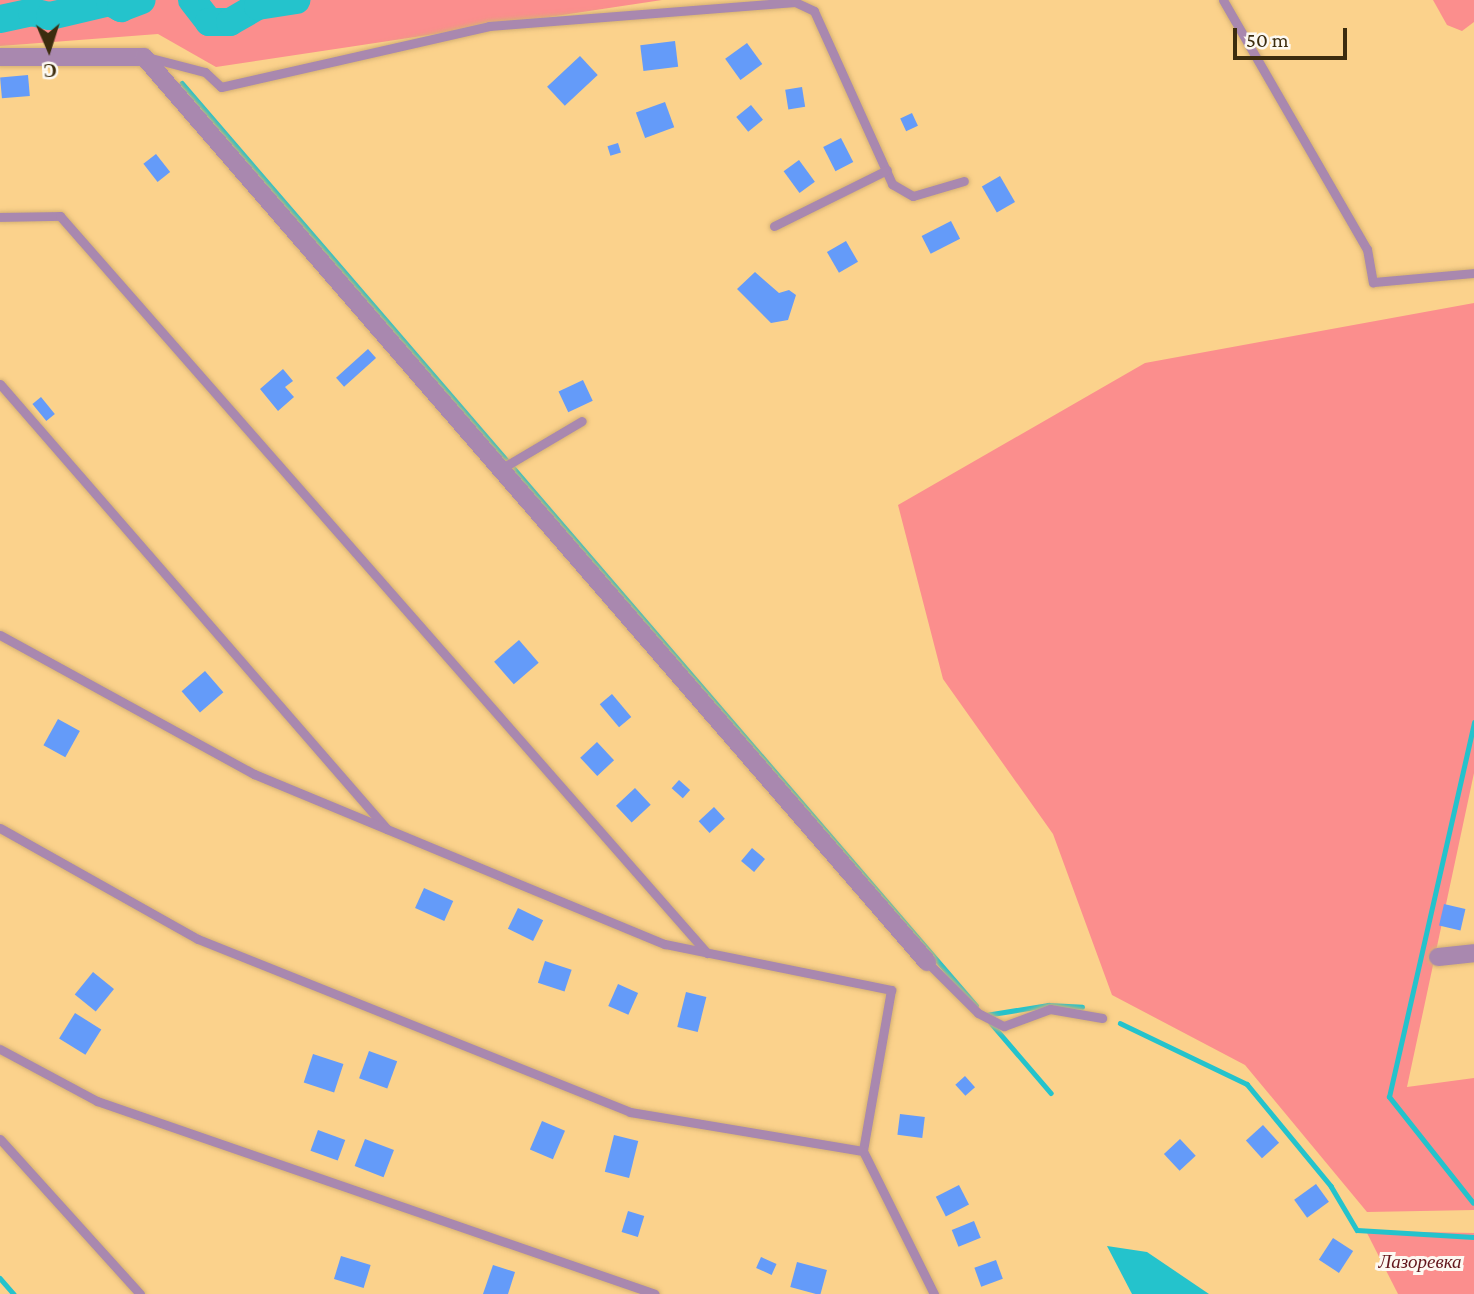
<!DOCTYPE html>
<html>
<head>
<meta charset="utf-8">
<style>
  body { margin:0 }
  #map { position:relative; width:1474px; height:1294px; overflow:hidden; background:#fbd28c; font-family:"Crimson Pro",serif }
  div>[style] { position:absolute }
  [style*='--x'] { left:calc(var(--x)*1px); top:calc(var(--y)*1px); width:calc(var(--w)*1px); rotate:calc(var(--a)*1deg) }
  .green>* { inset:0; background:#fb8e8d }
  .water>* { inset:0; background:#24c3cc }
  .stream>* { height:4.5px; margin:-2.25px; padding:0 2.25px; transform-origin:2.25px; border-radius:2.25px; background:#24c3cc }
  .river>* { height:28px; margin:-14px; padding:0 14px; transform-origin:14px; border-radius:14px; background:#24c3cc }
  .building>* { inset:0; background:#649bf9; transform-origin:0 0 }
  .roads { filter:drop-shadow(0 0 2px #d5b173) drop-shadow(0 0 2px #d5b173) }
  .service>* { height:9px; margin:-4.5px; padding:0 4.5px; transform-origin:4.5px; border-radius:4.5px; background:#a988af }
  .minor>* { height:18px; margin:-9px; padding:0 9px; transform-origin:9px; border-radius:9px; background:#a988af }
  span { translate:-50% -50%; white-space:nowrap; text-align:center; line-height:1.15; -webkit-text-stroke:6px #fdf9f2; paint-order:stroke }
  .park-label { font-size:19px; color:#63161c; font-style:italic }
  .north { position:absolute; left:14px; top:14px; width:70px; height:70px; -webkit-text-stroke:5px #fdf9f2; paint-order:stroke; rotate:177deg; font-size:19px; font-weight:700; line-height:28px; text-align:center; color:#3c2c0e }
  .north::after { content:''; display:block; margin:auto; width:24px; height:32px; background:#3c2c0e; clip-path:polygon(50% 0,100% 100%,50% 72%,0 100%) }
  .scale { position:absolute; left:1233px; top:28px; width:114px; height:32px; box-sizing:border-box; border:4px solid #3c2c0e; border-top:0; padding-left:9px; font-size:21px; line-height:24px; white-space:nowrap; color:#3c2c0e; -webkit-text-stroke:5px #fdf9f2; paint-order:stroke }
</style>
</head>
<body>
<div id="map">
  <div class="green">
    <i style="clip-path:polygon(0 0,662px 0,216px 67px,158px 34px,0 46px)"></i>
    <i style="clip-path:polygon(1433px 0,1474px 0,1474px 22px,1462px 31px,1447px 25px)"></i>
    <i style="clip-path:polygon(1474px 303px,1474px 773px,1407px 1087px,1474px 1078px,1474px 1210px,1367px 1212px,1245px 1065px,1112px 995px,1053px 834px,943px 679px,898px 505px,1145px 363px)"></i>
    <i style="clip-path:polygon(1366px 1231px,1474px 1233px,1474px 1294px,1398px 1294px)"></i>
  </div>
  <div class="water">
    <i style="clip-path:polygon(1107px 1246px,1147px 1252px,1209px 1294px,1132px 1294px)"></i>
  </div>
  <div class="stream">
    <i style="--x:182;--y:83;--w:1217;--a:49.27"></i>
    <i style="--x:986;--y:1015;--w:63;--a:-9.2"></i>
    <i style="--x:1048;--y:1005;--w:34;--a:3"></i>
    <i style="--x:991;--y:1023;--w:92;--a:49.4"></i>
    <i style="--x:1120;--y:1023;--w:141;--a:25.7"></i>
    <i style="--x:1247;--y:1084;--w:132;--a:50.5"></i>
    <i style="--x:1331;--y:1186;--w:51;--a:59.4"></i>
    <i style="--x:1357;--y:1230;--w:117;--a:3.4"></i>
    <i style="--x:1473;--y:1203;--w:135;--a:-128.4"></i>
    <i style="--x:1389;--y:1097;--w:384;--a:-77.2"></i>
    <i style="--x:0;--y:1278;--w:21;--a:49"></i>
  </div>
  <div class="river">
    <i style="--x:192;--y:0;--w:28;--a:52"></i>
    <i style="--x:209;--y:22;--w:21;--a:0"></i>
    <i style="--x:230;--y:22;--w:32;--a:-30"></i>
    <i style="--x:258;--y:6;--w:39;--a:-9"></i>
    <i style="--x:0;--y:19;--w:33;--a:-12"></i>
    <i style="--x:32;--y:12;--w:18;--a:13"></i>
    <i style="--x:50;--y:16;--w:62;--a:-13.1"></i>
    <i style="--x:110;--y:2;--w:13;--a:29"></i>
    <i style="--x:121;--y:8;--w:22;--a:-21"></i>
  </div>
  <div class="building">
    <i style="left:675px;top:41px;width:26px;height:35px;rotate:83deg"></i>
    <i style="left:747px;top:43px;width:26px;height:27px;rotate:54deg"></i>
    <i style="left:580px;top:56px;width:26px;height:45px;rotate:47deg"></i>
    <i style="left:28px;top:75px;width:21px;height:28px;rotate:85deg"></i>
    <i style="left:802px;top:87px;width:20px;height:17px;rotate:81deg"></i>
    <i style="left:665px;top:102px;width:27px;height:31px;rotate:70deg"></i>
    <i style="left:751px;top:105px;width:19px;height:19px;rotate:51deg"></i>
    <i style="left:912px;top:113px;width:14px;height:13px;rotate:65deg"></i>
    <i style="left:841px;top:138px;width:27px;height:20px;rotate:63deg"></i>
    <i style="left:618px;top:143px;width:10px;height:11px;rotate:73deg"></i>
    <i style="left:156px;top:154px;width:23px;height:16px;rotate:52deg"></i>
    <i style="left:799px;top:160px;width:27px;height:19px;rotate:54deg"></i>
    <i style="left:1000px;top:176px;width:30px;height:21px;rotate:60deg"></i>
    <i style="left:951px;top:221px;width:20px;height:33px;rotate:63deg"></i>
    <i style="left:846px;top:241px;width:24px;height:22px;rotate:60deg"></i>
    <i style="clip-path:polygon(755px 272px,779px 293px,789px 290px,796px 295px,788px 320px,771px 323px,737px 289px)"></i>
    <i style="left:368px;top:349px;width:12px;height:43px;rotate:48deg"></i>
    <i style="clip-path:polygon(283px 369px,293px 381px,285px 387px,294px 397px,278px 411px,260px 389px)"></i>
    <i style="left:583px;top:380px;width:23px;height:27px;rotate:65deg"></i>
    <i style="left:41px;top:397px;width:22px;height:11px;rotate:51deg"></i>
    <i style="left:519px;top:640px;width:30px;height:33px;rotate:49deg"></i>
    <i style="left:205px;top:671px;width:28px;height:31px;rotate:49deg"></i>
    <i style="left:612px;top:694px;width:30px;height:16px;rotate:50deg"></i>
    <i style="left:58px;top:719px;width:25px;height:30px;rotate:29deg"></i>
    <i style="left:597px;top:742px;width:25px;height:23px;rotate:47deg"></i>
    <i style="left:679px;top:780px;width:15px;height:11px;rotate:42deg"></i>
    <i style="left:635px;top:788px;width:23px;height:26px;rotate:47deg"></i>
    <i style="left:714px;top:807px;width:16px;height:21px;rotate:47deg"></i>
    <i style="left:752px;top:848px;width:17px;height:17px;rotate:40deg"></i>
    <i style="left:424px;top:888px;width:32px;height:22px;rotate:24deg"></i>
    <i style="left:1444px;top:904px;width:22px;height:22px;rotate:13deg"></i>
    <i style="left:518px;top:908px;width:28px;height:23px;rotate:26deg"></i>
    <i style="left:545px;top:961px;width:28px;height:23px;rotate:18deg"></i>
    <i style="left:93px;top:972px;width:27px;height:29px;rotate:39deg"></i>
    <i style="left:618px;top:984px;width:22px;height:24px;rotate:24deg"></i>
    <i style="left:686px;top:992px;width:21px;height:36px;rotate:14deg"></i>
    <i style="left:75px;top:1013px;width:31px;height:30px;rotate:32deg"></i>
    <i style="left:369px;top:1051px;width:30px;height:29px;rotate:20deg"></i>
    <i style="left:313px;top:1054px;width:32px;height:30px;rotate:18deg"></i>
    <i style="left:965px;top:1076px;width:15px;height:13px;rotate:48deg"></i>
    <i style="left:900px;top:1114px;width:25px;height:21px;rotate:7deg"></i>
    <i style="left:542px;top:1121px;width:25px;height:31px;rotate:23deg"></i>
    <i style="left:1263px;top:1125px;width:24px;height:23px;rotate:48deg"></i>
    <i style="left:318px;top:1130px;width:29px;height:22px;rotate:20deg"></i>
    <i style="left:614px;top:1135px;width:25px;height:38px;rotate:14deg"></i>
    <i style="left:365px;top:1139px;width:31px;height:29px;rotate:21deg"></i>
    <i style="left:1180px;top:1139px;width:23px;height:22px;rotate:47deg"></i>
    <i style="left:1316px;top:1184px;width:22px;height:27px;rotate:54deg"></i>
    <i style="left:959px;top:1185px;width:22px;height:26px;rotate:63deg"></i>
    <i style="left:628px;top:1211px;width:17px;height:22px;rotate:17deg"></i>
    <i style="left:974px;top:1221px;width:18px;height:24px;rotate:68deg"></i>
    <i style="left:1333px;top:1238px;width:24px;height:26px;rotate:33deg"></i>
    <i style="left:341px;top:1256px;width:31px;height:24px;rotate:17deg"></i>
    <i style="left:761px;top:1257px;width:17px;height:12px;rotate:24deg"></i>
    <i style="left:996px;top:1260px;width:20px;height:23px;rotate:70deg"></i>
    <i style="left:797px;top:1262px;width:31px;height:26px;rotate:15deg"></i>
    <i style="clip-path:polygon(493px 1265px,515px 1272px,508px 1294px,483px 1294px)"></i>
  </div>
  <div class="roads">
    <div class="service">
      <i style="--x:1223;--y:0;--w:288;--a:60"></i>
      <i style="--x:1367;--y:249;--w:34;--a:80"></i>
      <i style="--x:1373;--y:282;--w:101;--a:-5.1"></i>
      <i style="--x:147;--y:57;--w:60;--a:14.5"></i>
      <i style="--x:205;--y:72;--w:22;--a:43"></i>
      <i style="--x:221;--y:87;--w:275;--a:-12.8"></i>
      <i style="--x:489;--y:26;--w:307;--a:-4.5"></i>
      <i style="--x:795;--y:2;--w:21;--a:25"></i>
      <i style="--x:814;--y:11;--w:190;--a:65.7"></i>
      <i style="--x:892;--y:184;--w:24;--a:30"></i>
      <i style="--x:913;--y:196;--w:53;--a:-16.4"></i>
      <i style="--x:0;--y:217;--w:60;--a:-1"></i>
      <i style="--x:60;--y:216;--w:981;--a:48.72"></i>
      <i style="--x:774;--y:226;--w:126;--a:-26.4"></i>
      <i style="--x:0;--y:384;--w:590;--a:48.99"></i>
      <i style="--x:499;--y:470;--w:96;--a:-30.6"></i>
      <i style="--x:0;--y:635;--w:290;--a:28.7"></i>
      <i style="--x:254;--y:774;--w:445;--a:22.5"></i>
      <i style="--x:665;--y:944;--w:231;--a:11.5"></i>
      <i style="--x:891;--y:990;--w:163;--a:99.9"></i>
      <i style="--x:863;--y:1151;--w:160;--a:63.6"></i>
      <i style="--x:0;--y:828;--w:227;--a:29.3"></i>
      <i style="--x:198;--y:939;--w:465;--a:21.8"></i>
      <i style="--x:630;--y:1112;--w:236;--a:9.5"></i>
      <i style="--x:927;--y:962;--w:72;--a:45"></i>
      <i style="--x:978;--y:1013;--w:29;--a:27"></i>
      <i style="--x:1004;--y:1026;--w:49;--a:-20.3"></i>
      <i style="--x:1050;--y:1009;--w:53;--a:9.8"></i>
      <i style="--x:0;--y:1049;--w:110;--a:28.2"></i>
      <i style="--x:97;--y:1101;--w:590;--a:19.08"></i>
      <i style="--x:0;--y:1139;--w:209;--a:47.9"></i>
    </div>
    <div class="minor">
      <i style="--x:0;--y:57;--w:144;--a:0"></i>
      <i style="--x:144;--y:57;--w:1197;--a:49.13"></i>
      <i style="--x:1438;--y:957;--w:36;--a:-6"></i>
    </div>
  </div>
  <div class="park-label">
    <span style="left:1420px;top:1262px">Лазоревка</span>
  </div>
  <div class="north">С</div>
  <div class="scale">50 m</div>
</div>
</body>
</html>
